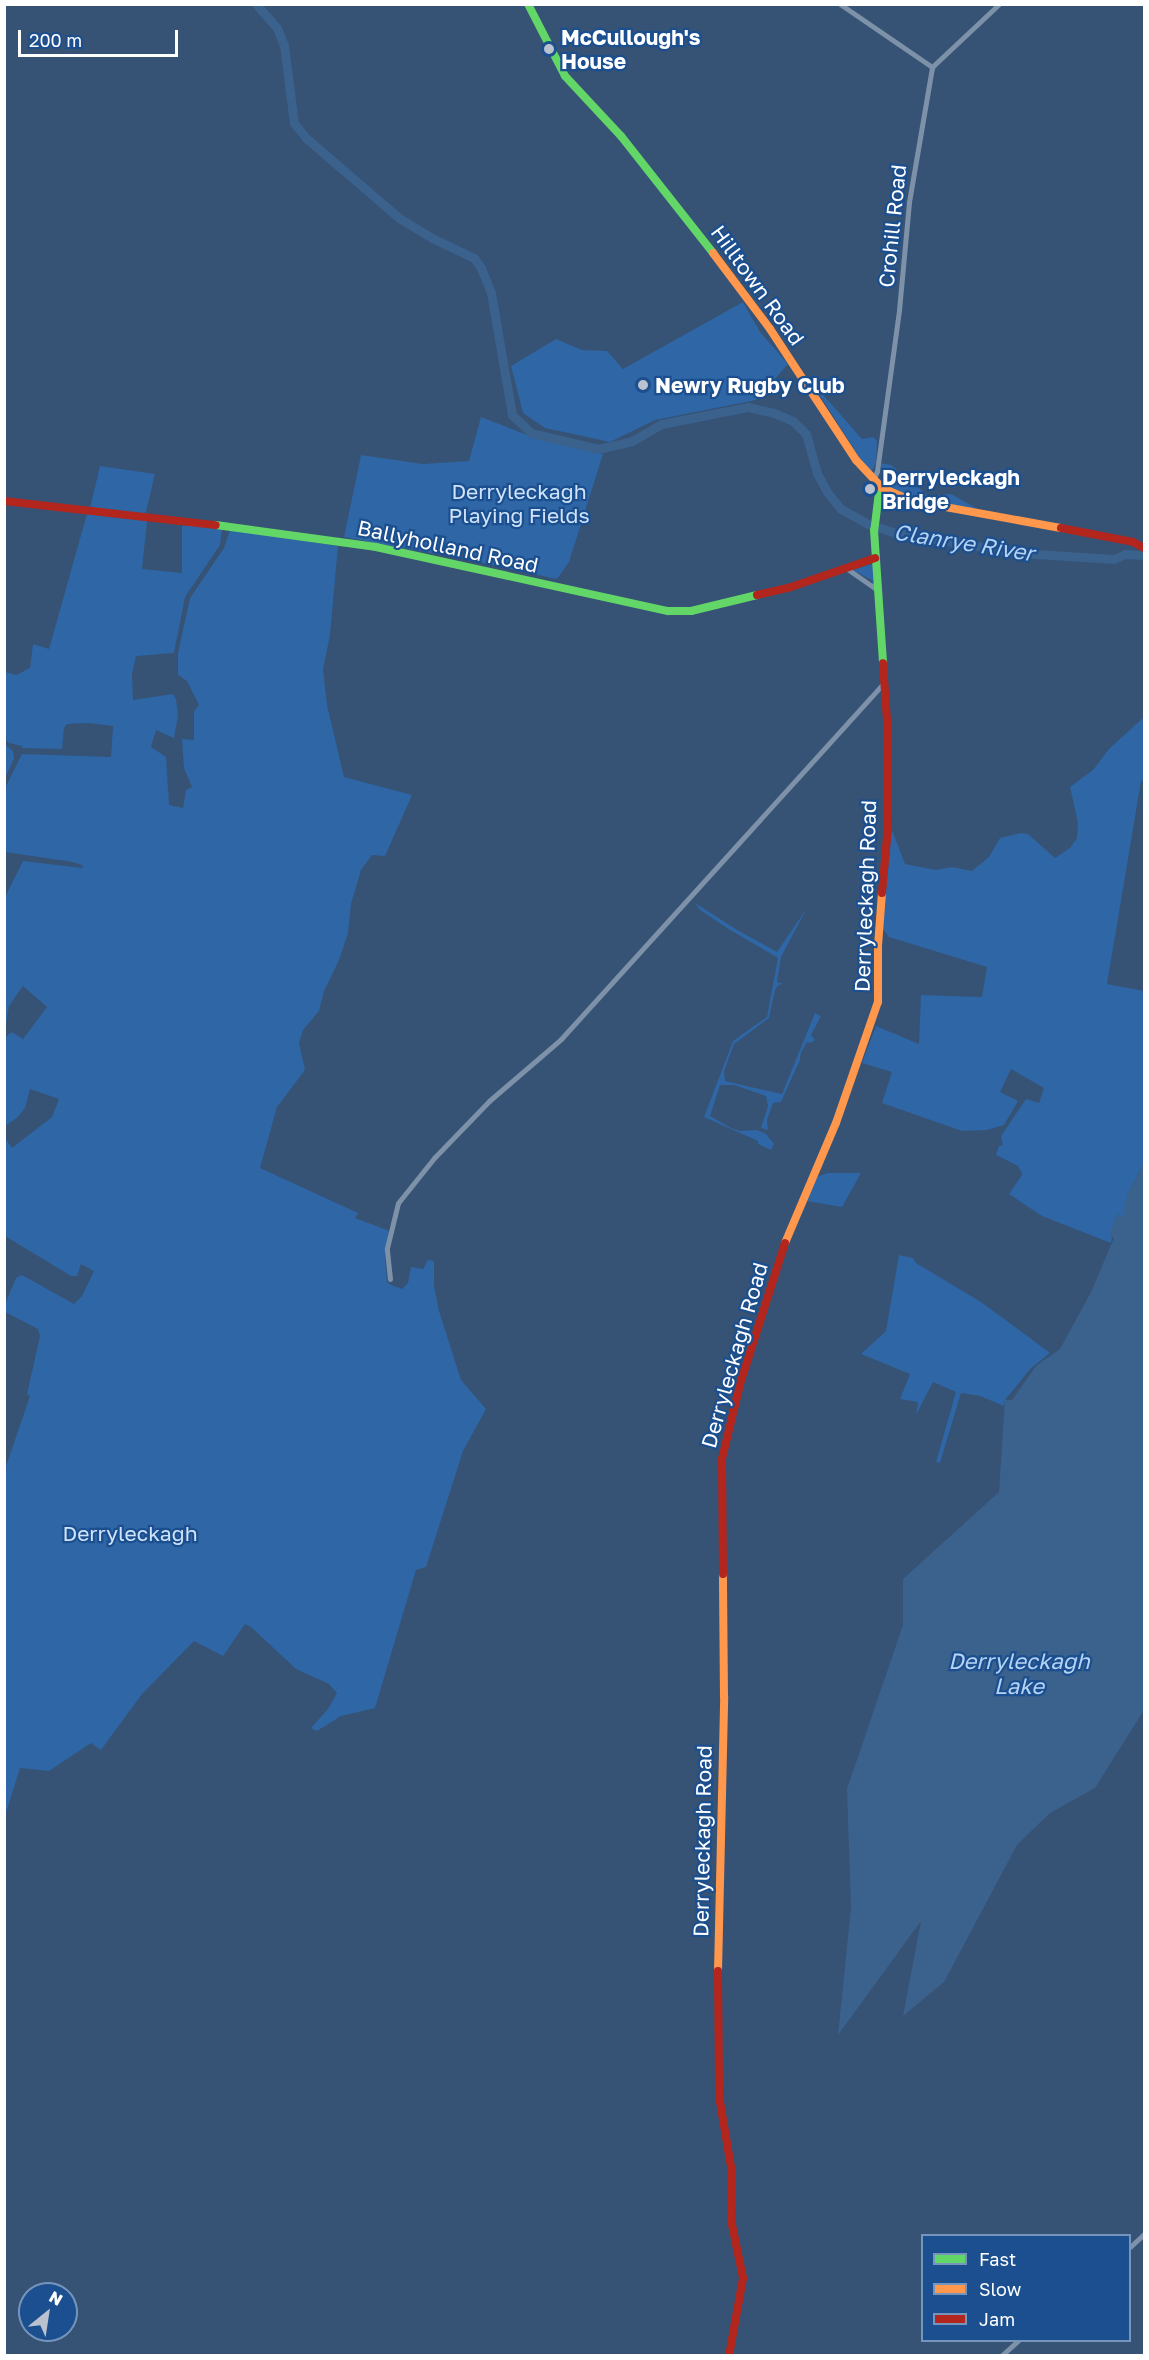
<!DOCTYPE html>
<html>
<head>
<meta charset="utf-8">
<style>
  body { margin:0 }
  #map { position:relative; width:1149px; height:2360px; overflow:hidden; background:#365274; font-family:"Golos Text",sans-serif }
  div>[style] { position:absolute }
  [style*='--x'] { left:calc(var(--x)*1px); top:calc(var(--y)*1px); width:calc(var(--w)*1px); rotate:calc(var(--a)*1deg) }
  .green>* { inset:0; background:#2f66a5 }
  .water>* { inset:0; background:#3b618d }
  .river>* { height:9px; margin:-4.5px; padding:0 4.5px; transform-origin:4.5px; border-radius:4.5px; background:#3b618d }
  .street>* { height:5px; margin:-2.5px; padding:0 2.5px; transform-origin:2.5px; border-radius:2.5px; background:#7d92a8 }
  .fast>* { height:8px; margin:-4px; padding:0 4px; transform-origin:4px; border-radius:4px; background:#63d668 }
  .slow>* { height:8px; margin:-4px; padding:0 4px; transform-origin:4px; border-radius:4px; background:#ff974d }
  .jam>* { height:8px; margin:-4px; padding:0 4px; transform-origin:4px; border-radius:4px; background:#b3261e }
  .dots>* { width:16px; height:16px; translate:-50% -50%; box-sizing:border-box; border:3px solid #1b4f8f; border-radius:50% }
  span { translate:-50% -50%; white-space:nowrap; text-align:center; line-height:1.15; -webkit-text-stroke:4.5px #1b4f8f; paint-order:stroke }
  .poi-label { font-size:21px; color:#fff; font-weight:700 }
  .left { translate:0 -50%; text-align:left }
  .street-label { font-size:21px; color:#fff }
  .park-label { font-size:21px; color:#cfe3fa }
  .water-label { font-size:22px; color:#b5d3f5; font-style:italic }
  .frame { position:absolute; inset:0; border:6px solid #fff; pointer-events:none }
  .legend { position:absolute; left:921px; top:2234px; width:210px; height:108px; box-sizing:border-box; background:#1b4f8f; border:2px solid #7695bc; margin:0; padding:8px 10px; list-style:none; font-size:18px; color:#fff }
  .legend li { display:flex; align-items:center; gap:12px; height:30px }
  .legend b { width:30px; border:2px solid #7695bc }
  .north { position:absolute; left:18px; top:2282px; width:60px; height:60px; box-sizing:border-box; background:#1b4f8f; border:2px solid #7695bc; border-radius:50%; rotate:30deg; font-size:16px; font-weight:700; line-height:24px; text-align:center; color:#fff }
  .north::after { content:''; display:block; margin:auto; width:21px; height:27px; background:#b9c2ce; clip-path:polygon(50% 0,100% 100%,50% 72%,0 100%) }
  .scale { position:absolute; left:18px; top:30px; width:160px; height:27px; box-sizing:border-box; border:3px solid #fff; border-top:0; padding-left:8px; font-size:18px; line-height:21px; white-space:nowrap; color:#fff; -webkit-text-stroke:4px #1b4f8f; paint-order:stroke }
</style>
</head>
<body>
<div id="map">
  <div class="green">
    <i style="clip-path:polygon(743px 302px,760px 332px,788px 364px,756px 400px,655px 420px,610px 442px,545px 428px,523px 413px,511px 366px,556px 339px,582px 350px,607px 351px,623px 369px)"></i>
    <i style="clip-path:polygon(810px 380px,862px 439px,873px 437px,877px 441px,876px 462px,872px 471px,867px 469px)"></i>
    <i style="clip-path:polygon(481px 417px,527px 435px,603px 454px,569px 562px,557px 579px,469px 560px,467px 550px,458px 544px,451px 545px,442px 555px,344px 537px,361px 455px,423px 464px,469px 461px)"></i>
    <i style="clip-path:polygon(880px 463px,891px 465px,896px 469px,898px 479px,918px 487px,928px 496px,951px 494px,979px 510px,904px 495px,883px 484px)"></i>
    <i style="clip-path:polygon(100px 466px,155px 474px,146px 512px,141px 515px,90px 508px)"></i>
    <i style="clip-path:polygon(87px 514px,147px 521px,142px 569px,182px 573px,182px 526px,192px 525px,222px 530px,220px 545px,185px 597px,174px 653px,136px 656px,132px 674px,133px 700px,173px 694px,176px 699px,178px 716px,174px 738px,156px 730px,151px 747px,166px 757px,169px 805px,183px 808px,186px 790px,192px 787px,184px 768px,182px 739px,194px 740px,194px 712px,199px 705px,187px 681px,178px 675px,178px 653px,190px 598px,224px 548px,230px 530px,338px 546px,330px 635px,323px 669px,327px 705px,344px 777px,412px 795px,385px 856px,372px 855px,361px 870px,351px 904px,348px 933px,339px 960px,324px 991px,319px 1011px,303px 1030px,299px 1043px,305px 1070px,277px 1107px,260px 1168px,358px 1213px,355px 1218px,387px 1230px,389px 1232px,385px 1254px,387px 1282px,391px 1285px,402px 1289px,408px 1283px,411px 1267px,423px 1269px,428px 1260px,434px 1261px,434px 1286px,439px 1311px,461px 1380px,486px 1409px,463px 1451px,426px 1567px,416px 1570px,375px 1708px,341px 1716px,317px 1731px,311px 1728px,328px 1709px,337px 1693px,329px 1684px,296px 1669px,251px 1627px,245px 1624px,223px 1656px,194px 1641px,142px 1694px,101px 1750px,91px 1743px,49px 1771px,20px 1768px,6px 1813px,4px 1472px,30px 1396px,27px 1394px,40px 1336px,38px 1329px,5px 1312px,5px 1304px,16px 1278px,22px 1275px,74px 1304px,82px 1296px,94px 1271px,81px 1264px,77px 1276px,71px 1276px,5px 1236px,5px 1138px,12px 1148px,52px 1117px,59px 1099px,30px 1089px,25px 1108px,17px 1118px,5px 1126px,5px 1037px,12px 1032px,23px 1039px,47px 1007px,23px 986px,9px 1006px,5px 1029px,5px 897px,23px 861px,83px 868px,82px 865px,73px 862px,5px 852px,5px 788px,22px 754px,111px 757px,113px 726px,88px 723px,67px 724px,64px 728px,62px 749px,22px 748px,22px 746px,9px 743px,5px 740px,5px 672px,16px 675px,30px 668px,33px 644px,49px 649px)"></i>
    <i style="clip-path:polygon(872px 564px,874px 565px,875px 588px,871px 586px,873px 581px,853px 570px)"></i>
    <i style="clip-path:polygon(1144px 717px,1144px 780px,1141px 781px,1107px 984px,1144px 991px,1144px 1163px,1128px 1194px,1125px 1218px,1118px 1214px,1114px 1223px,1111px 1243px,1042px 1216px,1009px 1194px,1022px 1175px,1021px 1171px,1018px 1166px,996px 1155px,999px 1146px,1003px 1145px,1001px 1136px,1026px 1099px,1039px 1103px,1044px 1088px,1011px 1069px,1000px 1092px,1018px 1101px,1004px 1125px,987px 1130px,962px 1131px,882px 1103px,892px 1072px,862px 1063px,876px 1026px,919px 1044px,921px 995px,982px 997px,987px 967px,889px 937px,882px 928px,892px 830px,905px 864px,936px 870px,952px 867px,972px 871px,989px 857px,1000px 838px,1021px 833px,1028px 834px,1055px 858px,1070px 848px,1077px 838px,1078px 823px,1070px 787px,1093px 770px,1109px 749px)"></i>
    <i style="clip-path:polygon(6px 745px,13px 751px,14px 759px,5px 778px)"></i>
    <i style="clip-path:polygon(695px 903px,739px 931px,777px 952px,807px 908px,781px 957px,777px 982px,783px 984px,778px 985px,775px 990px,769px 1018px,734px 1044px,724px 1071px,725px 1081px,782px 1094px,815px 1013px,821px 1016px,811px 1035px,815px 1040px,811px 1043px,807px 1042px,801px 1052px,800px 1060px,781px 1102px,773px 1103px,767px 1120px,768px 1130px,761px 1128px,768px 1106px,766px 1096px,734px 1085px,720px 1085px,710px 1116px,731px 1128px,740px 1131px,757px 1130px,766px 1134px,774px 1144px,771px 1150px,758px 1144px,758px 1141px,704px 1117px,733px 1041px,767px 1017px,778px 958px,727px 928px,700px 910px)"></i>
    <i style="clip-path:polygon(828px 1173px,861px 1173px,842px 1207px,807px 1201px,816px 1177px)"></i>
    <i style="clip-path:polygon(899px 1255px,913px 1258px,916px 1263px,981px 1302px,1050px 1353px,1031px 1368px,1005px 1400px,1004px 1406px,980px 1396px,961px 1393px,940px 1463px,936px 1462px,956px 1392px,933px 1382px,916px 1415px,918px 1402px,900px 1399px,910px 1374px,861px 1354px,886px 1331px)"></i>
  </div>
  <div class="water">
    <i style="clip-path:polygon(1144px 1163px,1144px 1710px,1095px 1788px,1050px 1813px,1017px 1845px,944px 1982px,903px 2016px,921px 1921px,838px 2035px,851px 1908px,847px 1789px,903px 1625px,903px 1579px,999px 1492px,1005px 1400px,1012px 1400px,1036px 1366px,1060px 1349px,1091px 1292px,1114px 1238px,1110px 1235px,1111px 1229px,1118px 1214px,1125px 1217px,1124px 1209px,1128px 1194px)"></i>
  </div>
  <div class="river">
    <i style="--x:256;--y:4;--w:32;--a:49"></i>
    <i style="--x:277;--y:28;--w:18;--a:68"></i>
    <i style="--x:284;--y:45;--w:79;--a:82.7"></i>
    <i style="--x:294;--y:123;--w:19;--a:51"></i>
    <i style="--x:306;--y:138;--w:123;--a:40.7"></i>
    <i style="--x:399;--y:218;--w:39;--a:31"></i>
    <i style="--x:432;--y:238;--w:47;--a:25.5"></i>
    <i style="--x:474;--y:258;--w:12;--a:55"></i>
    <i style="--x:481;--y:268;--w:27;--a:68"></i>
    <i style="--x:491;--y:293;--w:124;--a:80.2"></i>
    <i style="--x:512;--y:415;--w:26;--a:43"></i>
    <i style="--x:531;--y:433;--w:69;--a:13.4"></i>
    <i style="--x:598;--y:449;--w:35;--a:-13"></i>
    <i style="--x:632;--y:441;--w:34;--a:-30"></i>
    <i style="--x:662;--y:424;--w:88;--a:-11.2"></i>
    <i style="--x:748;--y:407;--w:27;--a:13"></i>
    <i style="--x:774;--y:413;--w:21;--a:23"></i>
    <i style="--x:793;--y:421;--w:18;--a:45"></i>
    <i style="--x:806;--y:434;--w:41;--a:74.2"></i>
    <i style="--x:817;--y:473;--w:21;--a:62"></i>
    <i style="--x:827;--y:492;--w:22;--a:51"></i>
    <i style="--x:841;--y:509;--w:31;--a:29"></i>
    <i style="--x:868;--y:524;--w:29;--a:18"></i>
    <i style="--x:896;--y:533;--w:127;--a:9.1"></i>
    <i style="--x:1021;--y:553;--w:93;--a:3.7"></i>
    <i style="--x:1114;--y:559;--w:12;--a:-24"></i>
    <i style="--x:1125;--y:554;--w:19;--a:3"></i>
  </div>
  <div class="street">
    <i style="--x:840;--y:4;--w:112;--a:34.4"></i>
    <i style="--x:873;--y:480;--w:10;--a:-66"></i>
    <i style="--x:877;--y:471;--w:162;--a:-82.2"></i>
    <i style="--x:899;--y:310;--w:108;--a:-84.7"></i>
    <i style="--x:909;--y:202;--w:137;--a:-80.3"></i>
    <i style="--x:932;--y:67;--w:92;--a:-43.2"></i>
    <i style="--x:846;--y:568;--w:38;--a:35"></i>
    <i style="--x:390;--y:1279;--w:31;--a:-96"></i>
    <i style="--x:387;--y:1248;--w:46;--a:-76.3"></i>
    <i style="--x:398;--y:1203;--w:58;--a:-51.3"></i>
    <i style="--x:434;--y:1158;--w:79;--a:-46"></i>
    <i style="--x:489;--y:1101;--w:95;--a:-40.7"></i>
    <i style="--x:561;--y:1039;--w:481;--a:-47.8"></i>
    <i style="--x:1130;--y:2247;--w:19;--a:-43"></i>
    <i style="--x:1001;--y:2356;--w:24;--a:-42"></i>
  </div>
  <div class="fast">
    <i style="--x:528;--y:4;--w:81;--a:62.8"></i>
    <i style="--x:565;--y:76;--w:82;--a:47"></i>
    <i style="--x:621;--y:136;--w:149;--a:51.8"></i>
    <i style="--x:882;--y:488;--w:5;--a:127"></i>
    <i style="--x:879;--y:492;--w:38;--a:97"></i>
    <i style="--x:874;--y:530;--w:133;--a:86.1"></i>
    <i style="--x:216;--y:525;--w:162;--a:7.8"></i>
    <i style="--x:376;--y:547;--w:299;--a:12.4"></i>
    <i style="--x:668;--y:611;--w:23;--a:0"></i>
    <i style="--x:691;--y:611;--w:68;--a:-13.6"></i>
  </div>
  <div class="slow">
    <i style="--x:713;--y:253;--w:95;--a:53.1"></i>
    <i style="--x:770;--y:329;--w:157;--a:56.7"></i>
    <i style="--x:856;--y:460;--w:38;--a:47"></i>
    <i style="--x:882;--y:488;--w:33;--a:23"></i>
    <i style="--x:912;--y:501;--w:151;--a:10.3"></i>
    <i style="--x:785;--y:1243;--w:130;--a:-67"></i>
    <i style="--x:836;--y:1123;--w:128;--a:-70.9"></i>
    <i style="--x:878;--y:1002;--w:56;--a:-90"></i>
    <i style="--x:878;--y:946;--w:53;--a:-85.7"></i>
    <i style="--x:718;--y:1971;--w:274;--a:-88.7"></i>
    <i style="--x:724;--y:1697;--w:123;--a:-90.5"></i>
  </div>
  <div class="jam">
    <i style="--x:4;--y:501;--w:213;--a:6.5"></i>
    <i style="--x:1061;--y:528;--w:73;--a:11"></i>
    <i style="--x:1133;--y:542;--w:13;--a:29"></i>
    <i style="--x:757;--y:595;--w:35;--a:-13"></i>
    <i style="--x:791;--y:587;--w:89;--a:-19"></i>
    <i style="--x:882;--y:893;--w:56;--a:-84.9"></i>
    <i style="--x:887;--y:837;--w:102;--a:-89.4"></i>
    <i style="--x:888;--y:735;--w:72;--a:-94"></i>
    <i style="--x:723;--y:1574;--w:115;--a:-90.5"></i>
    <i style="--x:722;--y:1459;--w:77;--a:-76.5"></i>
    <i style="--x:740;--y:1384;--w:148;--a:-72.3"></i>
    <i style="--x:718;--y:1971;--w:125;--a:89.5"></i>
    <i style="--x:719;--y:2096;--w:78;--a:80.4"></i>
    <i style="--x:732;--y:2173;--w:47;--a:91.2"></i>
    <i style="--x:731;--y:2220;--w:59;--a:78.3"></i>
    <i style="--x:743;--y:2278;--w:79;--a:100.2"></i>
  </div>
  <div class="dots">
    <i style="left:549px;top:49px;background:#b9c2ce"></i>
    <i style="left:643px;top:385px;background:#b9c2ce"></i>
    <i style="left:870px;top:489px;background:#b9c2ce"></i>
  </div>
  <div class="poi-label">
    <span class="left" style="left:561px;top:49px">McCullough's<br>House</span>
    <span class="left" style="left:655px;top:385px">Newry Rugby Club</span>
    <span class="left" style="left:882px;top:489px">Derryleckagh<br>Bridge</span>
  </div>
  <div class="street-label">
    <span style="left:892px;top:226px;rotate:-84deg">Crohill Road</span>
    <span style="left:758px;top:285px;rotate:54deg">Hilltown Road</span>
    <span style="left:448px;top:546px;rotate:12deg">Ballyholland Road</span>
    <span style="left:865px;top:896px;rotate:-88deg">Derryleckagh Road</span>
    <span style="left:734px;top:1355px;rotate:-74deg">Derryleckagh Road</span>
    <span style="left:702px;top:1841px;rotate:-89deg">Derryleckagh Road</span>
  </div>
  <div class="park-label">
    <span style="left:519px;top:503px">Derryleckagh<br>Playing Fields</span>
    <span style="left:130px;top:1533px">Derryleckagh</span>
  </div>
  <div class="water-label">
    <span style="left:964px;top:542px;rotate:9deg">Clanrye River</span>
    <span style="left:1019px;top:1673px">Derryleckagh<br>Lake</span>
  </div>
  <div class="frame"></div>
  <ul class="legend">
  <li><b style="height:8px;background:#63d668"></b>Fast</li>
  <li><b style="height:8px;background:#ff974d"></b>Slow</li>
  <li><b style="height:8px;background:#b3261e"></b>Jam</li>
  </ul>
  <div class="north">N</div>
  <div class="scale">200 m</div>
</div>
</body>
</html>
